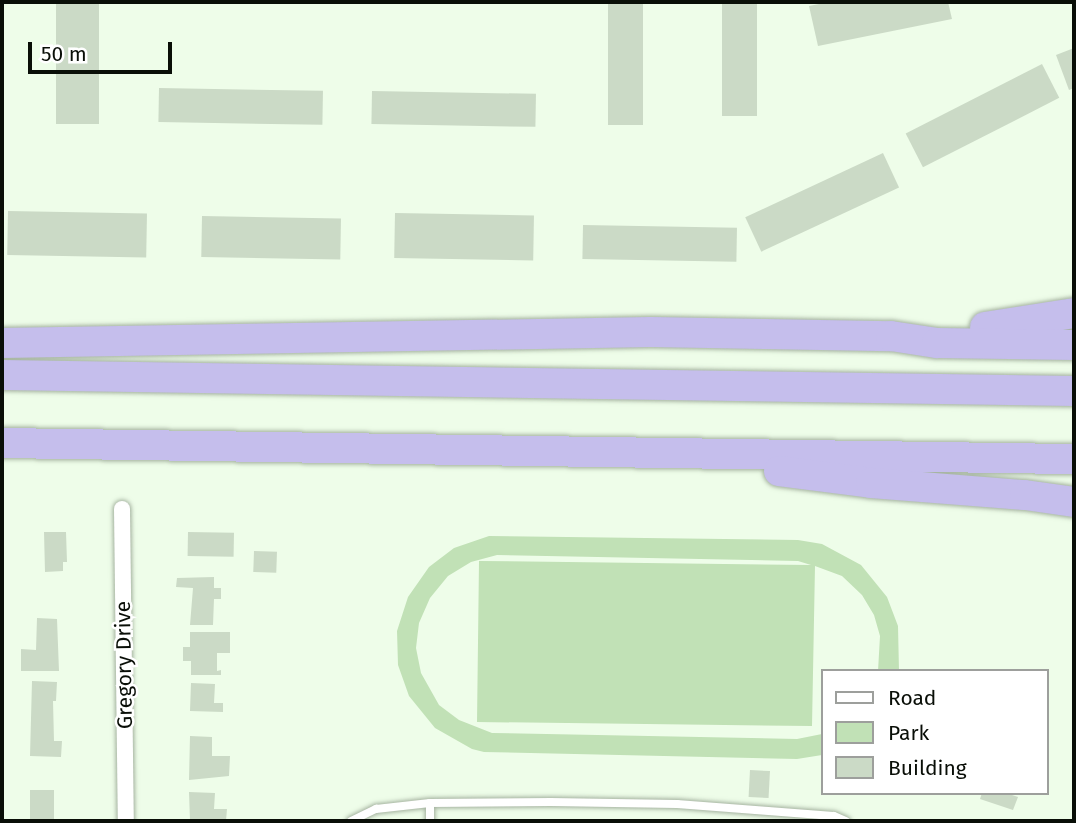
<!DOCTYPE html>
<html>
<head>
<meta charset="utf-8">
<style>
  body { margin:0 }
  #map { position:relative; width:1076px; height:823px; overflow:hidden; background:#eefde9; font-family:"Fira Sans",sans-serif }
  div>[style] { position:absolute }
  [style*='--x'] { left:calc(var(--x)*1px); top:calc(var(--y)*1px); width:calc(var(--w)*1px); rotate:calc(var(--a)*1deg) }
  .green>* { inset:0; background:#c1e1b6 }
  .building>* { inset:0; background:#cbdac6; transform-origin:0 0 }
  .roads { filter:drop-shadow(0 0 2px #a6b4a1) drop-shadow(0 0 2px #a6b4a1) }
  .service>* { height:8px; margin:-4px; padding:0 4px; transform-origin:4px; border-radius:4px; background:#fff }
  .minor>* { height:16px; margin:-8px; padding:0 8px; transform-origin:8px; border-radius:8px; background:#fff }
  .motorway>* { height:30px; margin:-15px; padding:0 15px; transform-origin:15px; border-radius:15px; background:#c5beec }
  span { translate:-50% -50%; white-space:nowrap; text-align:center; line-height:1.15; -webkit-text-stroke:5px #fff; paint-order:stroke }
  .street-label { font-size:21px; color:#090e07 }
  .frame { position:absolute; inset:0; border:4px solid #090e07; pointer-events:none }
  .legend { position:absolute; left:821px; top:669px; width:228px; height:126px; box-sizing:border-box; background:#fff; border:2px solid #9d9f9c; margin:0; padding:9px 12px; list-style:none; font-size:21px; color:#090e07 }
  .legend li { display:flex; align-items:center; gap:14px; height:35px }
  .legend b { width:35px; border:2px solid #9d9f9c }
  .scale { position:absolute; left:28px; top:42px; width:144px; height:32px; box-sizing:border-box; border:4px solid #090e07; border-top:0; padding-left:9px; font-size:21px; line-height:24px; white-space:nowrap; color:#090e07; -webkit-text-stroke:5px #fff; paint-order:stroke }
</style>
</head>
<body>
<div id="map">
  <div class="green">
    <i style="clip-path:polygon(489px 536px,798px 540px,822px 544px,861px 565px,887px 597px,898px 626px,899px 671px,878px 671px,880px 636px,874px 615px,862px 595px,842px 576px,815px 566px,812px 726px,477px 722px,479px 561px,811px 565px,798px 561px,497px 555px,471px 562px,448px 576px,430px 598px,419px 623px,416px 648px,421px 673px,439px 705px,459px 720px,492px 733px,797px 739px,822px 734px,822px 755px,797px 759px,484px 752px,472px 749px,435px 728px,409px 696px,398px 665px,397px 631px,408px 597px,429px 567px,454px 548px)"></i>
  </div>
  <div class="building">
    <i style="left:56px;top:2px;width:43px;height:122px"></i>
    <i style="left:608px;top:2px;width:35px;height:123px"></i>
    <i style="left:722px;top:2px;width:35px;height:114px"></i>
    <i style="clip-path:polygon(829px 2px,948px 2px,952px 19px,818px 46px,809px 6px)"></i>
    <i style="clip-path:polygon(1074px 48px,1074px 88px,1069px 90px,1056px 55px)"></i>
    <i style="left:1042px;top:64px;width:38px;height:153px;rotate:63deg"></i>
    <i style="left:159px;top:88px;width:164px;height:34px;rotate:1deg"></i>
    <i style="left:372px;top:91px;width:164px;height:33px;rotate:1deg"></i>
    <i style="left:883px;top:153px;width:38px;height:152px;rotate:65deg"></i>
    <i style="left:8px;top:211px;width:139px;height:44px;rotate:1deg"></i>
    <i style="left:395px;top:213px;width:139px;height:45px;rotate:1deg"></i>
    <i style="left:202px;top:216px;width:139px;height:41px;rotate:1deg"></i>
    <i style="left:583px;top:225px;width:154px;height:34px;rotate:1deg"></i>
    <i style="clip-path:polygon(44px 532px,66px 532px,67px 562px,63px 562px,63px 571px,45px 572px)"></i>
    <i style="left:188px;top:532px;width:46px;height:24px;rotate:1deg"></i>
    <i style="left:254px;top:551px;width:23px;height:21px;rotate:2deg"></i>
    <i style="clip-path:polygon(214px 577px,214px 588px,221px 588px,221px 599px,214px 599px,213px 625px,190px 625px,193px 588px,176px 587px,177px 578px)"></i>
    <i style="clip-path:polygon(37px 618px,57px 619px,59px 671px,21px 671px,21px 649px,36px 650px)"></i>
    <i style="clip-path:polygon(190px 632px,230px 632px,230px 653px,217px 653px,217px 671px,221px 670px,221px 675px,191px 675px,191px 661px,183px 661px,183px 647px,190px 647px)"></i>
    <i style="clip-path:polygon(32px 681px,57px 682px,56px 701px,53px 701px,54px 741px,62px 741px,61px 757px,30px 756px)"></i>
    <i style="clip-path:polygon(191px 683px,215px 684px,214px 703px,223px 703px,223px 712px,190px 711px)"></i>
    <i style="clip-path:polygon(190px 736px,212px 737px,212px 756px,230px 756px,229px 776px,189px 780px)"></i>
    <i style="left:750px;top:770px;width:20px;height:27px;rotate:3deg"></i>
    <i style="left:30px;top:790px;width:24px;height:31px"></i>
    <i style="clip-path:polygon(189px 792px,215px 793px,214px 809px,227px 809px,226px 821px,190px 821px)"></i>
    <i style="clip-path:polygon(982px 793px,1006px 793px,1018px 797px,1013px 810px,980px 799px)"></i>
  </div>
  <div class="roads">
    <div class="service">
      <i style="--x:351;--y:821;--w:28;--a:-26"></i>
      <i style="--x:376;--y:809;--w:54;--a:-6.3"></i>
      <i style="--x:430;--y:803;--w:121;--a:-0.5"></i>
      <i style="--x:551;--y:802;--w:126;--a:0.9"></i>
      <i style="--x:677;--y:804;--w:157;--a:4.4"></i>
      <i style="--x:834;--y:816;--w:13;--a:23"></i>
      <i style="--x:430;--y:821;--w:18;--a:-90"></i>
    </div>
    <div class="minor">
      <i style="--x:122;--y:509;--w:312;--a:89.3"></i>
    </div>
    <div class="motorway">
      <i style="--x:985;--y:327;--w:90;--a:-8.9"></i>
      <i style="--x:2;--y:343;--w:649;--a:-0.97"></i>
      <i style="--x:651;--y:332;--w:240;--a:1"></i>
      <i style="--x:891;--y:336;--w:47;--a:8.7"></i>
      <i style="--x:937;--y:343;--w:137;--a:0.8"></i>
      <i style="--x:2;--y:375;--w:1072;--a:0.86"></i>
      <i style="--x:2;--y:443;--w:1072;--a:0.86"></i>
      <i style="--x:779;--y:471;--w:93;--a:7.4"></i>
      <i style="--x:871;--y:483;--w:154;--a:4.5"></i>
      <i style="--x:1025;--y:495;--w:49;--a:8.1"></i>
    </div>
  </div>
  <div class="street-label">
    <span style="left:124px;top:665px;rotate:-91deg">Gregory Drive</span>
  </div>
  <div class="frame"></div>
  <ul class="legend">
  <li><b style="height:9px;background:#fff"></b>Road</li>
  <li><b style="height:19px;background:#c1e1b6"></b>Park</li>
  <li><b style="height:19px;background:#cbdac6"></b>Building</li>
  </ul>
  <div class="scale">50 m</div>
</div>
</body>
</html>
